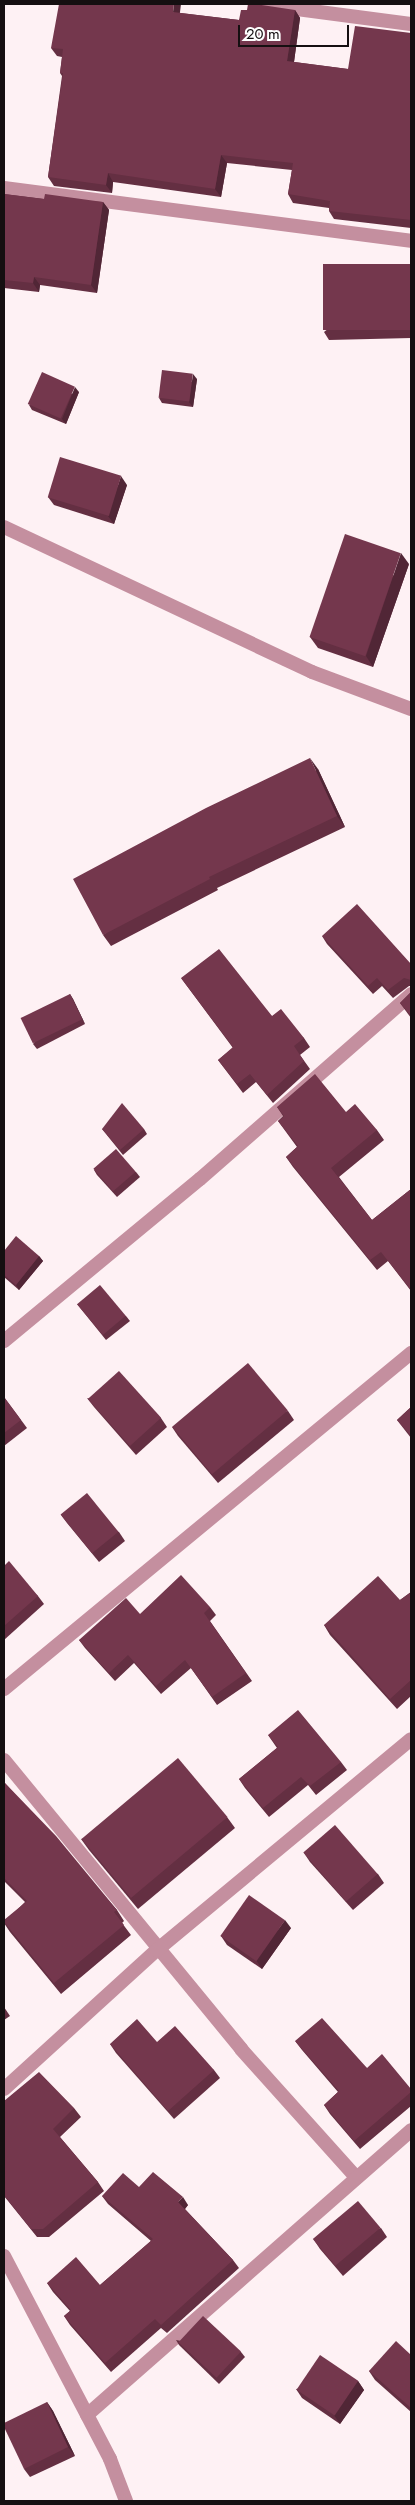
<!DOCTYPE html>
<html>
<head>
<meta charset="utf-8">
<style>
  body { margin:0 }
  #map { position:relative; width:415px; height:2505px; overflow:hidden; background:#fef1f4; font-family:Jost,sans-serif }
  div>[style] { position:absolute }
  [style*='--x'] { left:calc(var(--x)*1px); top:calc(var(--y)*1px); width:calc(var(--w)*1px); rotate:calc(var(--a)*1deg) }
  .minor>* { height:14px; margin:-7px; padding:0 7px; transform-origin:7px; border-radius:7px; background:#c48f9f }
  .wall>* { inset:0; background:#642f42 }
  .shaded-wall>* { inset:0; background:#512636 }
  .building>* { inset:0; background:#74374d; transform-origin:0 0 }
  span { translate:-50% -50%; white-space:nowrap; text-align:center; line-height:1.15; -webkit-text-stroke:5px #fff; paint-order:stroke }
  .frame { position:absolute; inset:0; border:5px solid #150f11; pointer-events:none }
  .scale { position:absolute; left:238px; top:25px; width:111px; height:22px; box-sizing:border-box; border:2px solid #150f11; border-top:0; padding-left:6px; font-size:15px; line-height:18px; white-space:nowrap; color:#150f11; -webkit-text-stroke:4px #fff; paint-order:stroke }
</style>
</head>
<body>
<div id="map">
  <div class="minor">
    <i style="--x:259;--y:4;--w:153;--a:7.5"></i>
    <i style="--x:4;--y:188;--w:410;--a:7.4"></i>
    <i style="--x:4;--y:527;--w:340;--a:25.2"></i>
    <i style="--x:312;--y:672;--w:106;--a:20.5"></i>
    <i style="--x:4;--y:1341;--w:254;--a:-39.6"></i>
    <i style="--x:200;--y:1179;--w:281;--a:-41.2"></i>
    <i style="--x:4;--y:1689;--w:528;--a:-39.54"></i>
    <i style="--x:4;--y:1760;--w:374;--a:50.6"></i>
    <i style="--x:241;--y:2049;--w:172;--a:48.1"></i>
    <i style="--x:4;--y:2089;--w:207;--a:-42.3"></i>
    <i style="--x:157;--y:1950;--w:330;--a:-39.7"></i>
    <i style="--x:4;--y:2256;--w:229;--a:62.4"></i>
    <i style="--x:110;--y:2459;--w:45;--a:69.1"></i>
    <i style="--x:87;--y:2415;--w:432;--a:-41.3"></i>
  </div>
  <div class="wall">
    <i style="clip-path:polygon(247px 10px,295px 10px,300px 18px,294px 62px,348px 69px,411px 33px,411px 228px,334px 219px,329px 211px,329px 208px,293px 203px,288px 194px,292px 170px,227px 163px,221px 197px,113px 182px,112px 193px,54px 186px,48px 177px,62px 76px,60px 73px,62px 57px,57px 56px,51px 48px,180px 13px,239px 20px)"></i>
    <i style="clip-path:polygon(4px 194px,44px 199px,103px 202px,109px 210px,97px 293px,40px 285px,39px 292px,4px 288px)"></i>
    <i style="clip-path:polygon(411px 264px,411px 338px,329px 340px,324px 332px)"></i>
    <i style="clip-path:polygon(197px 379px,193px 407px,162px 403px,159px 398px)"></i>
    <i style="clip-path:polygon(79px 392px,66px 424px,32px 410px,29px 405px)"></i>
    <i style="clip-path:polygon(127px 485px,114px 524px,54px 505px,48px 497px)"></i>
    <i style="clip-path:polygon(409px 564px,373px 667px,318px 648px,310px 637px)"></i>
    <i style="clip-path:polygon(318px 769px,345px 827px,217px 888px,218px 890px,111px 946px,103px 935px)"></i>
    <i style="clip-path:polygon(322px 936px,411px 964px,411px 986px,409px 986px,393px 998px,382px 986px,373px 994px,327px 944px)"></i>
    <i style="clip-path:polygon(181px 978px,272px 1016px,304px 1038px,310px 1047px,300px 1055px,310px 1069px,273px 1103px,256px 1082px,243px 1093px,218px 1060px,233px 1048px)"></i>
    <i style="clip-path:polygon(411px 992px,411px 1018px,400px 1003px)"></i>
    <i style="clip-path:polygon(70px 994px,73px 999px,85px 1024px,37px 1049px,33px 1044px)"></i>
    <i style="clip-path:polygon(277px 1107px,346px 1112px,377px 1130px,384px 1140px,339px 1177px,372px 1220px,411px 1189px,411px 1291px,388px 1261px,377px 1270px,293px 1167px,286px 1157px,297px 1147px,278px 1121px,283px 1116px)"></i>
    <i style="clip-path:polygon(102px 1129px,144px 1129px,147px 1134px,123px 1155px)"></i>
    <i style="clip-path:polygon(94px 1170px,136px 1172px,140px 1177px,117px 1197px,97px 1175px)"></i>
    <i style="clip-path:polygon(4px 1251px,39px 1256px,43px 1261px,19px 1290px,4px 1277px)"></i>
    <i style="clip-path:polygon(77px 1304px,126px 1316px,130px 1321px,106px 1340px)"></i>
    <i style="clip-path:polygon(4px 1397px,27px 1428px,4px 1446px)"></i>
    <i style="clip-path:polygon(87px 1398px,161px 1418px,167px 1427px,136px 1455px,94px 1407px)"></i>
    <i style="clip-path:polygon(411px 1407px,411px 1438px,397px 1420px)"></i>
    <i style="clip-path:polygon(288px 1411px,294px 1420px,218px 1483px,178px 1436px,172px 1427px)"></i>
    <i style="clip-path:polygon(61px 1515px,119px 1532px,125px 1541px,99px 1562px,67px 1523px)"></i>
    <i style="clip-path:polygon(4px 1566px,38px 1596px,44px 1604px,4px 1640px)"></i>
    <i style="clip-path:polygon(411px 1592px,411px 1696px,397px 1709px,330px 1635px,324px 1625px,400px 1600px)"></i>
    <i style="clip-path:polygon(210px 1607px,216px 1615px,210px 1621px,252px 1681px,217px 1705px,191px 1668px,161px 1694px,134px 1663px,115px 1681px,85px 1648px,79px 1640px,140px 1614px)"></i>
    <i style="clip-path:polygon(268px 1735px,341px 1762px,347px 1770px,316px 1795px,308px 1785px,269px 1817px,245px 1788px,239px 1779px,277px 1748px)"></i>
    <i style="clip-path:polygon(4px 1782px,117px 1910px,124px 1921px,122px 1923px,131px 1935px,61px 1994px,10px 1932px,4px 1923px,25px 1902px,4px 1881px)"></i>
    <i style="clip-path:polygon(227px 1817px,235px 1828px,138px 1909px,89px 1850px,81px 1839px)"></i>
    <i style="clip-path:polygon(304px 1853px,378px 1874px,384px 1883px,353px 1910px,310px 1862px)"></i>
    <i style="clip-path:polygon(291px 1928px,262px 1969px,227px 1945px,221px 1936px)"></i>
    <i style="clip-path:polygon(4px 2007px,10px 2016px,4px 2020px)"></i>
    <i style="clip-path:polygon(295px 2041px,367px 2068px,411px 2089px,411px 2106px,360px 2149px,330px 2114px,324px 2105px,338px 2092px,302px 2050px)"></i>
    <i style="clip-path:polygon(157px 2042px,214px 2070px,220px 2078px,174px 2119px,116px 2053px,110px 2044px)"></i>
    <i style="clip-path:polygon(4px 2101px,74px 2108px,81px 2117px,60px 2137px,98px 2182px,104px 2191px,49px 2237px,37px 2237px,4px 2196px)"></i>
    <i style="clip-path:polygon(139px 2187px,188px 2205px,185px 2209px,233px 2260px,239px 2268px,167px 2333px,161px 2328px,111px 2372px,70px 2325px,64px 2316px,70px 2311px,53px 2292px,47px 2283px,100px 2285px,151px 2241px,108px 2204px,102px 2196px)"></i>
    <i style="clip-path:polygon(381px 2228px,387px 2237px,343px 2276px,320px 2249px,314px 2240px)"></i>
    <i style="clip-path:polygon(176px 2340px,241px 2352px,245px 2357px,219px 2384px,179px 2345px)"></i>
    <i style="clip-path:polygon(411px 2355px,411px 2412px,375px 2380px,369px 2371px)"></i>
    <i style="clip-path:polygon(358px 2381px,364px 2390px,340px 2424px,302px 2398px,296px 2389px)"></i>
    <i style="clip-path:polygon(47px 2402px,53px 2411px,75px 2456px,30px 2477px,24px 2469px)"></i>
  </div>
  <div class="shaded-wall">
    <i style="clip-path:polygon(174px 4px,181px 4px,179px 20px,173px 12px)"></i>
    <i style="clip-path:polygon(295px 10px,300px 18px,293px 69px,287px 61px)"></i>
    <i style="clip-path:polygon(221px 155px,227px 163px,221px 197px,215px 189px)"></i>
    <i style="clip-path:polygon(108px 173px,113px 182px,112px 193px,106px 185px)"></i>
    <i style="clip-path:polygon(103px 202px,109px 210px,97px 293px,91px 285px)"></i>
    <i style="clip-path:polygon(34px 277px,40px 285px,39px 292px,33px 283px)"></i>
    <i style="clip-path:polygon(193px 374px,197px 379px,193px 407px,189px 402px)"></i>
    <i style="clip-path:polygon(75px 387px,79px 392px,66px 424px,62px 419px)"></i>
    <i style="clip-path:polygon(121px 476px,127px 485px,114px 524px,108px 516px)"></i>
    <i style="clip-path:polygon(401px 553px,409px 564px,373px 667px,366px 656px)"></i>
    <i style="clip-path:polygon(310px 758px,318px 769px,345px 827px,337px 816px)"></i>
    <i style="clip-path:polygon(70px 994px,73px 999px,85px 1024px,82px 1019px)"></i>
    <i style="clip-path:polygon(39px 1256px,43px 1261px,19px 1290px,16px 1285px)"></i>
    <i style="clip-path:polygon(285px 1920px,291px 1928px,262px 1969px,256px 1960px)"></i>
    <i style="clip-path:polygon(183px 2197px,188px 2205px,184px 2210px,178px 2202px)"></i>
    <i style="clip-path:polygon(358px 2381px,364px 2390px,340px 2424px,334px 2415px)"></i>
    <i style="clip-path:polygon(47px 2402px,53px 2411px,75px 2456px,68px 2447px)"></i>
  </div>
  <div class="building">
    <i style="clip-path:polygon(59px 4px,174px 4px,173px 12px,239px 20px,241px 10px,247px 10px,248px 4px,255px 4px,295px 10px,287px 61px,348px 69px,355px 26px,411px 33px,411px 220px,329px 211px,330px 201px,288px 194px,293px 163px,221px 155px,215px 189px,108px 173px,106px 185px,48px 177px,63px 73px,60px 73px,63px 49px,51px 48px)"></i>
    <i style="clip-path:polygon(4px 194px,44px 199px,45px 194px,103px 202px,91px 285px,34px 277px,33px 283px,4px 280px)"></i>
    <i style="left:411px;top:264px;width:66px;height:88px;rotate:90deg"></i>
    <i style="left:162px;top:370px;width:31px;height:28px;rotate:7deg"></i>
    <i style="left:42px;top:372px;width:36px;height:35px;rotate:24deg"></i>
    <i style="left:60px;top:457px;width:64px;height:42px;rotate:17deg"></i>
    <i style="left:345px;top:534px;width:59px;height:109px;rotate:19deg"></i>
    <i style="clip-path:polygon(310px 758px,337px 816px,209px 877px,210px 879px,103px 935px,73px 879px,206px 808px)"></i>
    <i style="clip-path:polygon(357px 904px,411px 964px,411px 980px,404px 978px,388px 990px,377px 978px,368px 986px,322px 936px)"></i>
    <i style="clip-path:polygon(219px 949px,272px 1016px,281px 1009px,304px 1038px,294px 1046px,304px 1061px,267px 1095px,250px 1074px,237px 1084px,218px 1060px,233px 1047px,181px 978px)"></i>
    <i style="clip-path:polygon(411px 992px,411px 1016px,400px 1003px)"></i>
    <i style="left:70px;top:994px;width:28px;height:55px;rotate:64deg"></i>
    <i style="clip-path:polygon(315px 1074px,346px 1112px,355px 1104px,377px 1130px,331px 1168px,372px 1220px,411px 1189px,411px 1290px,381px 1252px,370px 1260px,286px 1157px,298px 1146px,278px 1121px,284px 1116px,277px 1107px)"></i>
    <i style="clip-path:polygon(122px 1103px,144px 1129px,120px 1150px,102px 1129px)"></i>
    <i style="left:116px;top:1149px;width:30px;height:30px;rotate:49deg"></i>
    <i style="clip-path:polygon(16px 1236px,39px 1256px,16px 1285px,4px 1275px,4px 1251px)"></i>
    <i style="left:100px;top:1285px;width:40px;height:30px;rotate:50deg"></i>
    <i style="left:248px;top:1363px;width:62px;height:99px;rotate:50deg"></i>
    <i style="left:119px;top:1371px;width:63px;height:42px;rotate:48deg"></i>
    <i style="clip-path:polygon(4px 1397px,21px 1420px,4px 1433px)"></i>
    <i style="clip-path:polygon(411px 1407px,411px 1436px,397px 1420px)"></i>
    <i style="left:87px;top:1493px;width:50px;height:34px;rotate:51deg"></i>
    <i style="clip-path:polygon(9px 1561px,38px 1596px,4px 1626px,4px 1566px)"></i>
    <i style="clip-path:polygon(181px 1575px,210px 1607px,204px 1613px,246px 1673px,212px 1697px,185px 1660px,156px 1686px,128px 1655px,109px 1673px,79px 1640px,126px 1598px,140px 1614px)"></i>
    <i style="clip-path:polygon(378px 1576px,400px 1600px,411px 1592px,411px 1680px,390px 1699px,324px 1625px)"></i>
    <i style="clip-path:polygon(298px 1710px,341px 1762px,310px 1786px,301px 1777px,263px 1808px,239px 1779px,278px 1747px,268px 1735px)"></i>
    <i style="left:178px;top:1758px;width:77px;height:126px;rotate:50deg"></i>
    <i style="clip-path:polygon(4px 1782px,56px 1836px,117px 1910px,114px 1912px,124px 1925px,54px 1983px,4px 1922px,4px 1920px,27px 1901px,4px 1878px)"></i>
    <i style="left:335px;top:1825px;width:65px;height:42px;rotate:49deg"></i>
    <i style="left:249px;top:1895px;width:44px;height:50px;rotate:35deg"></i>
    <i style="clip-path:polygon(322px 2018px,367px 2068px,382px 2054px,411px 2089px,411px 2092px,354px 2141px,324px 2105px,339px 2091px,295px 2041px)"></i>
    <i style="clip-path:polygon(137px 2019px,157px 2042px,175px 2026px,214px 2070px,168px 2111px,110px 2044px)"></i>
    <i style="clip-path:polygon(39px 2072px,74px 2108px,53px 2129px,98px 2182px,43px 2229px,31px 2229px,4px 2195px,4px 2101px)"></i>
    <i style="clip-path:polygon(153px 2172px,183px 2197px,178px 2202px,233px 2260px,161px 2325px,155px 2319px,105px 2363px,64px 2316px,71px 2310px,47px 2283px,76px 2257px,100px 2285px,153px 2239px,102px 2196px,123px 2173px,139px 2187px)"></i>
    <i style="left:358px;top:2201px;width:35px;height:59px;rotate:50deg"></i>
    <i style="left:203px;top:2316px;width:52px;height:36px;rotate:43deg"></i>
    <i style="clip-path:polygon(396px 2341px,411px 2355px,411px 2408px,369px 2371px)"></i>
    <i style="left:320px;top:2355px;width:46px;height:42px;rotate:34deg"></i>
    <i style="clip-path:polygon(47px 2402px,68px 2447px,24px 2469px,4px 2427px,4px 2423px)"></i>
  </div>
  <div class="frame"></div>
  <div class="scale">20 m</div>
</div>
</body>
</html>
